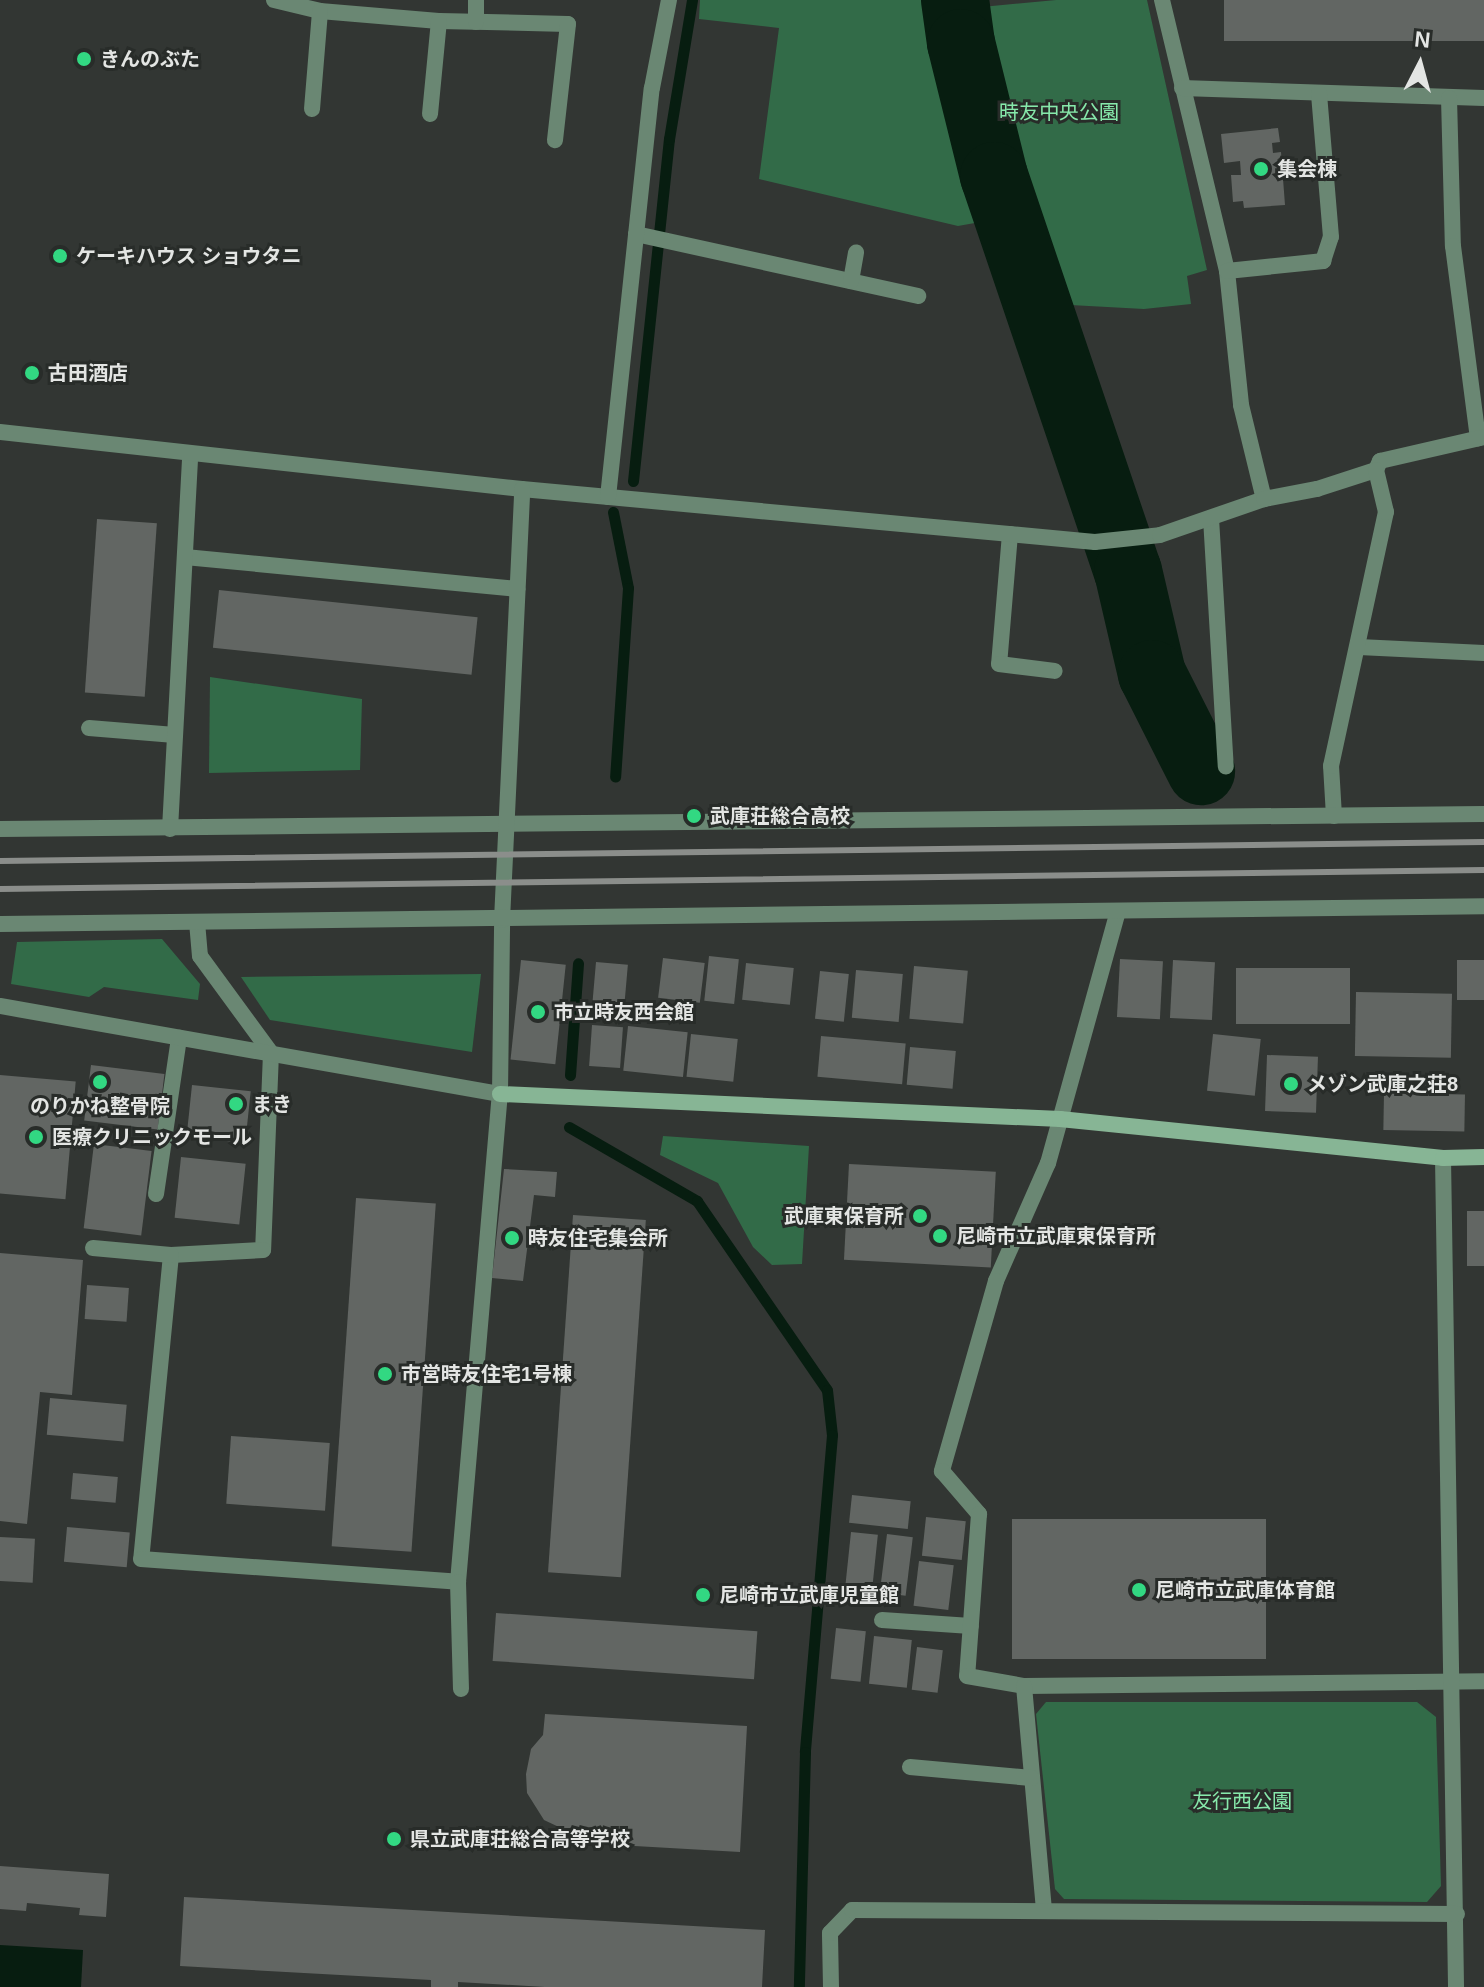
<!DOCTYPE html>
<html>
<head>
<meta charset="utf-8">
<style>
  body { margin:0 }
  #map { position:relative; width:1484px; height:1987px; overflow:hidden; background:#323633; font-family:Arial,"Noto Sans JP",sans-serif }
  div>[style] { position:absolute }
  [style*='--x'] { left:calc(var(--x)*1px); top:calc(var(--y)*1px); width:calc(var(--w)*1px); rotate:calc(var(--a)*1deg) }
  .green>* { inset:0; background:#326b48 }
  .water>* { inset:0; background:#071d10 }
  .stream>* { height:11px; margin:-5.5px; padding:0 5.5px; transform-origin:5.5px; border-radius:5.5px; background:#071d10 }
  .river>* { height:68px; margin:-34px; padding:0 34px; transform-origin:34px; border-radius:34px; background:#071d10 }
  .building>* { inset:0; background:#626663; transform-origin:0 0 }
  .lane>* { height:16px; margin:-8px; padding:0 8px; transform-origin:8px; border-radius:8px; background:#6a8773 }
  .street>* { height:16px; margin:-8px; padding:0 8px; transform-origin:8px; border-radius:8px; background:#6a8773 }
  .secondary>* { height:16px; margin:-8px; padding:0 8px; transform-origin:8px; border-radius:8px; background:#87b595 }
  .rail>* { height:6px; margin:-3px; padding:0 3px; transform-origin:3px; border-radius:3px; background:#8b8e8b }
  .dots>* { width:22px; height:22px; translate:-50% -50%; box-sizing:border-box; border:4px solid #282c29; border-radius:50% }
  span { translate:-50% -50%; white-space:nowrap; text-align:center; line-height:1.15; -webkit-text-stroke:6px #282c29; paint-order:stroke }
  .poi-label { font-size:20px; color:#e3e5e3; font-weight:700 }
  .left { translate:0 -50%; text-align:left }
  .right { translate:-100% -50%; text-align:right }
  .park-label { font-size:20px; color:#87e9ab }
  .north { position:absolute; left:1380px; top:24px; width:80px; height:80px; -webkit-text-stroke:6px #282c29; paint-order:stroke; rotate:6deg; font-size:22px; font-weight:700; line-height:32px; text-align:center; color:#e3e5e3 }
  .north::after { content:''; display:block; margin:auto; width:28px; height:36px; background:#e3e5e3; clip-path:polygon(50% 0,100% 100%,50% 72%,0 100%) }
</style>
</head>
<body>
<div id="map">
  <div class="green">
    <i style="clip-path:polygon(700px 0,938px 0,940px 11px,1056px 0,1147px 0,1207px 270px,1187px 276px,1191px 304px,1144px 309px,1052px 304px,1020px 215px,958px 226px,759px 179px,779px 28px,699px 19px)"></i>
    <i style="clip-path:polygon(210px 677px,362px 699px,360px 770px,209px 773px)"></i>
    <i style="clip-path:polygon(162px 939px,200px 984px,198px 1000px,104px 987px,89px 997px,11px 984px,17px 942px)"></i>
    <i style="clip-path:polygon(481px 974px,472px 1052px,270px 1020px,241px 977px)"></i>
    <i style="clip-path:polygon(663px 1136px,809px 1146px,802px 1264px,772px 1265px,753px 1247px,718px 1183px,660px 1155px)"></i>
    <i style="clip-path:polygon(1046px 1702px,1417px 1702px,1436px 1717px,1441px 1886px,1427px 1902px,1064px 1899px,1055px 1889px,1036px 1714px)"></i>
  </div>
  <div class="water">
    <i style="clip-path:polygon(0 1945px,83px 1950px,81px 1987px,0 1987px)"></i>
  </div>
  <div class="stream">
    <i style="--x:633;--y:481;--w:344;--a:-84"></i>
    <i style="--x:669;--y:139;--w:141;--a:-80.6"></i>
    <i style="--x:613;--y:512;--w:77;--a:78.8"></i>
    <i style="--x:628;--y:588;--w:189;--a:93.9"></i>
    <i style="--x:570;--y:1075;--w:112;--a:-85.9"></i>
    <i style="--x:569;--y:1127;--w:148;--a:30"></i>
    <i style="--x:697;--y:1201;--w:229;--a:55.5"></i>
    <i style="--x:827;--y:1390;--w:45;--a:83.7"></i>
    <i style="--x:832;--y:1435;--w:318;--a:94.9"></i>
    <i style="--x:805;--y:1752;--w:235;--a:91.5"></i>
  </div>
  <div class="river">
    <i style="--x:955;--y:0;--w:43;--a:82.1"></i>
    <i style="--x:961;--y:43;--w:137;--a:76.1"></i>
    <i style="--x:994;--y:176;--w:417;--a:71.3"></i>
    <i style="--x:1128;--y:571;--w:106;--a:76.9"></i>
    <i style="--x:1152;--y:674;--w:109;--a:63.2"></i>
  </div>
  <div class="building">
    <i style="left:1224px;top:0;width:260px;height:41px"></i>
    <i style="clip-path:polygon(1278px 128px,1280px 142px,1272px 143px,1273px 153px,1281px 152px,1285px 205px,1244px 208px,1243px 201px,1233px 202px,1231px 175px,1241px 175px,1240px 161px,1224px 163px,1221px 134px)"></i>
    <i style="left:97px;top:519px;width:60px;height:174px;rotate:4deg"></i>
    <i style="left:219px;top:590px;width:260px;height:58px;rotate:6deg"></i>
    <i style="left:709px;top:956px;width:30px;height:45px;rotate:6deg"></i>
    <i style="left:663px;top:958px;width:42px;height:40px;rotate:7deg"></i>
    <i style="left:1120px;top:959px;width:43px;height:58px;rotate:3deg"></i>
    <i style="left:521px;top:960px;width:45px;height:100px;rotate:6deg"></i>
    <i style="left:1173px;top:960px;width:42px;height:58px;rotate:3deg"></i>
    <i style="left:1457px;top:960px;width:27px;height:40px"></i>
    <i style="left:596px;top:962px;width:32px;height:50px;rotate:5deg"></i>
    <i style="left:746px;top:963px;width:48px;height:37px;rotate:6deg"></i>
    <i style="left:914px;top:966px;width:54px;height:53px;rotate:5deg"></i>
    <i style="left:1236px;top:968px;width:114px;height:56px"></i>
    <i style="left:856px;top:970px;width:47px;height:48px;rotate:5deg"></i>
    <i style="left:820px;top:971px;width:29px;height:48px;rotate:6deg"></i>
    <i style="left:1356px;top:992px;width:96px;height:64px;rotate:1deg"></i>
    <i style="left:592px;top:1025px;width:31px;height:41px;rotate:4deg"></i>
    <i style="left:628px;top:1026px;width:60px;height:45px;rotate:6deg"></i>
    <i style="left:691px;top:1034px;width:47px;height:43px;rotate:6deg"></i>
    <i style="left:1213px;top:1034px;width:48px;height:57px;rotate:6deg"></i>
    <i style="left:821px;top:1036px;width:85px;height:41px;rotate:5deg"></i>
    <i style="left:910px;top:1047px;width:46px;height:38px;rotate:5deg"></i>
    <i style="left:1267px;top:1055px;width:51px;height:56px;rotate:2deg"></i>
    <i style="left:91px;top:1065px;width:74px;height:56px;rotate:7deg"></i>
    <i style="left:0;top:1075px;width:76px;height:118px;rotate:5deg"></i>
    <i style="left:192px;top:1085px;width:59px;height:52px;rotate:6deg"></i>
    <i style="left:1384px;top:1093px;width:81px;height:37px;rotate:1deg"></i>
    <i style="left:94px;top:1144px;width:58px;height:85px;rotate:7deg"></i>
    <i style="left:181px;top:1157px;width:65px;height:61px;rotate:6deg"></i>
    <i style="left:849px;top:1164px;width:147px;height:96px;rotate:3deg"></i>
    <i style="clip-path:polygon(504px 1169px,557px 1172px,555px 1197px,534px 1195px,523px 1281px,492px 1278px)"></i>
    <i style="left:356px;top:1198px;width:80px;height:349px;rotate:4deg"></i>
    <i style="left:1467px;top:1211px;width:17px;height:55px"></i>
    <i style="left:573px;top:1215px;width:73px;height:358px;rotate:4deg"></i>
    <i style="clip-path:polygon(0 1253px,83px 1260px,72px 1395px,40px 1392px,27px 1524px,0 1521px)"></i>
    <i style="left:87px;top:1285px;width:42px;height:34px;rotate:4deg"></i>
    <i style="left:50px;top:1398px;width:77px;height:37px;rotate:5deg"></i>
    <i style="left:231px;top:1436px;width:99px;height:68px;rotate:4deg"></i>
    <i style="left:73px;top:1473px;width:45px;height:26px;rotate:5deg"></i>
    <i style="left:852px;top:1495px;width:59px;height:28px;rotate:6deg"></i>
    <i style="left:926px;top:1517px;width:40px;height:39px;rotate:6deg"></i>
    <i style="left:1266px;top:1519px;width:140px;height:254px;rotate:90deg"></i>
    <i style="left:67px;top:1527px;width:63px;height:35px;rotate:5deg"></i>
    <i style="left:851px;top:1532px;width:27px;height:67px;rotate:6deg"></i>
    <i style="left:887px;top:1534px;width:26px;height:59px;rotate:7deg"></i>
    <i style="left:0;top:1537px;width:35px;height:44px;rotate:3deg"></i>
    <i style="left:919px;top:1561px;width:35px;height:45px;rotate:7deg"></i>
    <i style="left:496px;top:1613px;width:262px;height:48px;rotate:4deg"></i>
    <i style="left:836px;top:1628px;width:30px;height:51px;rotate:6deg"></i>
    <i style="left:874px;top:1636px;width:38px;height:48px;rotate:6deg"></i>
    <i style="left:917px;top:1647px;width:26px;height:43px;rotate:7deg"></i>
    <i style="clip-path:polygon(545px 1714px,747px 1726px,740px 1852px,617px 1845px,617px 1838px,578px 1836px,544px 1820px,527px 1793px,526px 1774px,531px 1749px,543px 1735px)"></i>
    <i style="clip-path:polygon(0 1866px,109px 1874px,106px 1917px,79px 1915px,80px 1908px,27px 1903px,26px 1911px,0 1909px)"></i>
    <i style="clip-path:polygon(184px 1897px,765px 1930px,762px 1987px,545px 1987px,458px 1982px,458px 1987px,431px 1987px,431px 1980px,180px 1966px)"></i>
  </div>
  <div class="lane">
    <i style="--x:636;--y:234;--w:289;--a:12.4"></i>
    <i style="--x:851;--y:281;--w:29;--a:-80"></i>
    <i style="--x:1211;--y:518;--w:249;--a:86.6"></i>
    <i style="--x:1010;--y:534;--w:130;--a:94.8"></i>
    <i style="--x:999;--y:664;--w:56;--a:7.1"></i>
    <i style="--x:185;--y:557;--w:334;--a:5.5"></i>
    <i style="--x:1359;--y:647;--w:125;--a:2.7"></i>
    <i style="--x:89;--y:728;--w:86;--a:4.7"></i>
    <i style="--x:170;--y:829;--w:375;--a:-86.9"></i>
    <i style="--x:197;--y:922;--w:34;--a:85"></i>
    <i style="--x:200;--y:956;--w:120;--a:53.8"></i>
    <i style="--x:271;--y:1053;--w:197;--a:92.3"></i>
    <i style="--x:263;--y:1250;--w:92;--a:176.9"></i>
    <i style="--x:171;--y:1255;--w:305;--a:95.6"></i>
    <i style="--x:141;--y:1559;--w:318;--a:4.1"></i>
    <i style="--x:458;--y:1582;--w:490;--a:-85.1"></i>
    <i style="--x:500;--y:1094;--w:174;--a:-89.3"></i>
    <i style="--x:156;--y:1194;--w:158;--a:-81.6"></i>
    <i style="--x:93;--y:1248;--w:78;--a:5.1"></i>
    <i style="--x:458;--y:1582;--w:107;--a:88.4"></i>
    <i style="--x:882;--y:1620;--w:89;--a:3.9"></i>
  </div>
  <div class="street">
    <i style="--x:274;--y:0;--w:47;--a:13.4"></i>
    <i style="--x:320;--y:11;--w:119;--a:4.8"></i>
    <i style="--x:439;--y:21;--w:129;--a:1.3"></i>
    <i style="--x:568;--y:24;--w:117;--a:96.4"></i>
    <i style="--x:1162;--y:0;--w:279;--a:76.5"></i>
    <i style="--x:1227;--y:271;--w:135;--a:84"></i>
    <i style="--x:1241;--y:405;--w:97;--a:76.3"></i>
    <i style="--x:476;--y:22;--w:22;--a:-90"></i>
    <i style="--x:1182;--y:88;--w:302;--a:1.9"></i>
    <i style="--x:1449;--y:98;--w:148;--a:88.5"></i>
    <i style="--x:1453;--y:246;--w:194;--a:82.6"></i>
    <i style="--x:312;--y:109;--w:98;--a:-85.3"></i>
    <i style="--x:430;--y:114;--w:93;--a:-84.5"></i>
    <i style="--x:1227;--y:271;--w:97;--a:-5.9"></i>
    <i style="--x:1323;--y:261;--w:25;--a:-72"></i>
    <i style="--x:1331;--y:237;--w:144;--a:-94.8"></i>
    <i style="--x:0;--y:432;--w:525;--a:6.23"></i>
    <i style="--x:522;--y:489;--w:575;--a:5.28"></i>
    <i style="--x:1095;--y:542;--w:65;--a:-6.1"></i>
    <i style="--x:1160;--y:535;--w:110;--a:-19.1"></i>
    <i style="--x:1264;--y:499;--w:54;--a:-10.7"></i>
    <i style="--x:1317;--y:489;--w:62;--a:-17.9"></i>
    <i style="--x:1376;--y:470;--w:10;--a:-66"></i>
    <i style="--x:1380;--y:461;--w:107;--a:-13"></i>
    <i style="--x:608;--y:497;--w:411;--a:-83.9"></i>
    <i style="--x:652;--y:88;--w:90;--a:-79.1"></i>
    <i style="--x:1334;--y:816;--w:50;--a:-93.4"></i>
    <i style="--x:1331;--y:766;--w:260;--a:-77.8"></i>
    <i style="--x:1386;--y:512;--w:43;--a:-103.4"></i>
    <i style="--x:0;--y:829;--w:1484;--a:-0.58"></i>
    <i style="--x:1118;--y:911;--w:262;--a:105.5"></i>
    <i style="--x:1048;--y:1163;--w:129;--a:113.8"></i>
    <i style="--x:996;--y:1281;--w:198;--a:105.9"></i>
    <i style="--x:942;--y:1471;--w:57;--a:49.3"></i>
    <i style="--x:979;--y:1514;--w:162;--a:94.2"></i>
    <i style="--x:967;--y:1676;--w:58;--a:10"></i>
    <i style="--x:1024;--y:1686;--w:460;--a:-0.6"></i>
    <i style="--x:502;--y:920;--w:431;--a:-87.3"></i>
    <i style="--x:0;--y:924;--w:1484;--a:-0.69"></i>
    <i style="--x:0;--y:1006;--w:508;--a:9.98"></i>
    <i style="--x:1443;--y:1158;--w:829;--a:89.1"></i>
    <i style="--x:1024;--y:1686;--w:224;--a:84.9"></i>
    <i style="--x:910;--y:1767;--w:122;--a:5.2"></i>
    <i style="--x:831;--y:1987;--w:54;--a:-91.1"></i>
    <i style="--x:830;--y:1933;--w:32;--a:-46"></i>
    <i style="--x:852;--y:1910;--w:605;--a:0.38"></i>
  </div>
  <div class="secondary">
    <i style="--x:500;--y:1094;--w:561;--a:2.56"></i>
    <i style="--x:1060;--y:1119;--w:385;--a:5.8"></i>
    <i style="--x:1443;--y:1158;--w:41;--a:-1.4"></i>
  </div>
  <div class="rail">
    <i style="--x:0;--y:861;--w:1484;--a:-0.73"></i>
    <i style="--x:0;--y:889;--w:1484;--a:-0.73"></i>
  </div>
  <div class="dots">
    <i style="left:84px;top:59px;background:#32d882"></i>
    <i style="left:1261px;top:169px;background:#32d882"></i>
    <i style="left:60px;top:256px;background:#32d882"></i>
    <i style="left:32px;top:373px;background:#32d882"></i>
    <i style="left:694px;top:816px;background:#32d882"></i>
    <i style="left:538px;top:1012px;background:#32d882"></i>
    <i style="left:100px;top:1082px;background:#32d882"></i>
    <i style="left:1291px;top:1084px;background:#32d882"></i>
    <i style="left:236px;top:1104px;background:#32d882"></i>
    <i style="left:36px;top:1137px;background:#32d882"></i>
    <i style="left:920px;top:1216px;background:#32d882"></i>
    <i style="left:940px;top:1236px;background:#32d882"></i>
    <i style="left:512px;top:1238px;background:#32d882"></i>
    <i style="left:385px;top:1374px;background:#32d882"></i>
    <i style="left:1139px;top:1590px;background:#32d882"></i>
    <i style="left:703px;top:1595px;background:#32d882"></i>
    <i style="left:394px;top:1839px;background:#32d882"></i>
  </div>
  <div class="poi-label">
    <span class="left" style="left:100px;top:59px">きんのぶた</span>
    <span class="left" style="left:1277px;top:169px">集会棟</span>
    <span class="left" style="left:76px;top:256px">ケーキハウス ショウタニ</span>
    <span class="left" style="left:48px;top:373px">古田酒店</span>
    <span class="left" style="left:710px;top:816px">武庫荘総合高校</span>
    <span class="left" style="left:554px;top:1012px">市立時友西会館</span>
    <span class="left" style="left:1307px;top:1084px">メゾン武庫之荘8</span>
    <span class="left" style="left:252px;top:1104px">まき</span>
    <span style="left:100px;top:1106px">のりかね整骨院</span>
    <span class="left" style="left:52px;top:1137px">医療クリニックモール</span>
    <span class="right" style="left:904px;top:1216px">武庫東保育所</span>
    <span class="left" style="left:956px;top:1236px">尼崎市立武庫東保育所</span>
    <span class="left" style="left:528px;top:1238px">時友住宅集会所</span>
    <span class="left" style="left:401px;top:1374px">市営時友住宅1号棟</span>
    <span class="left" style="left:1155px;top:1590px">尼崎市立武庫体育館</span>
    <span class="left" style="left:719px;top:1595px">尼崎市立武庫児童館</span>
    <span class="left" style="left:410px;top:1839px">県立武庫荘総合高等学校</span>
  </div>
  <div class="park-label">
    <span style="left:1059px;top:112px">時友中央公園</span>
    <span style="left:1242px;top:1801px">友行西公園</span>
  </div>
  <div class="north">N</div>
</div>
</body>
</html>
